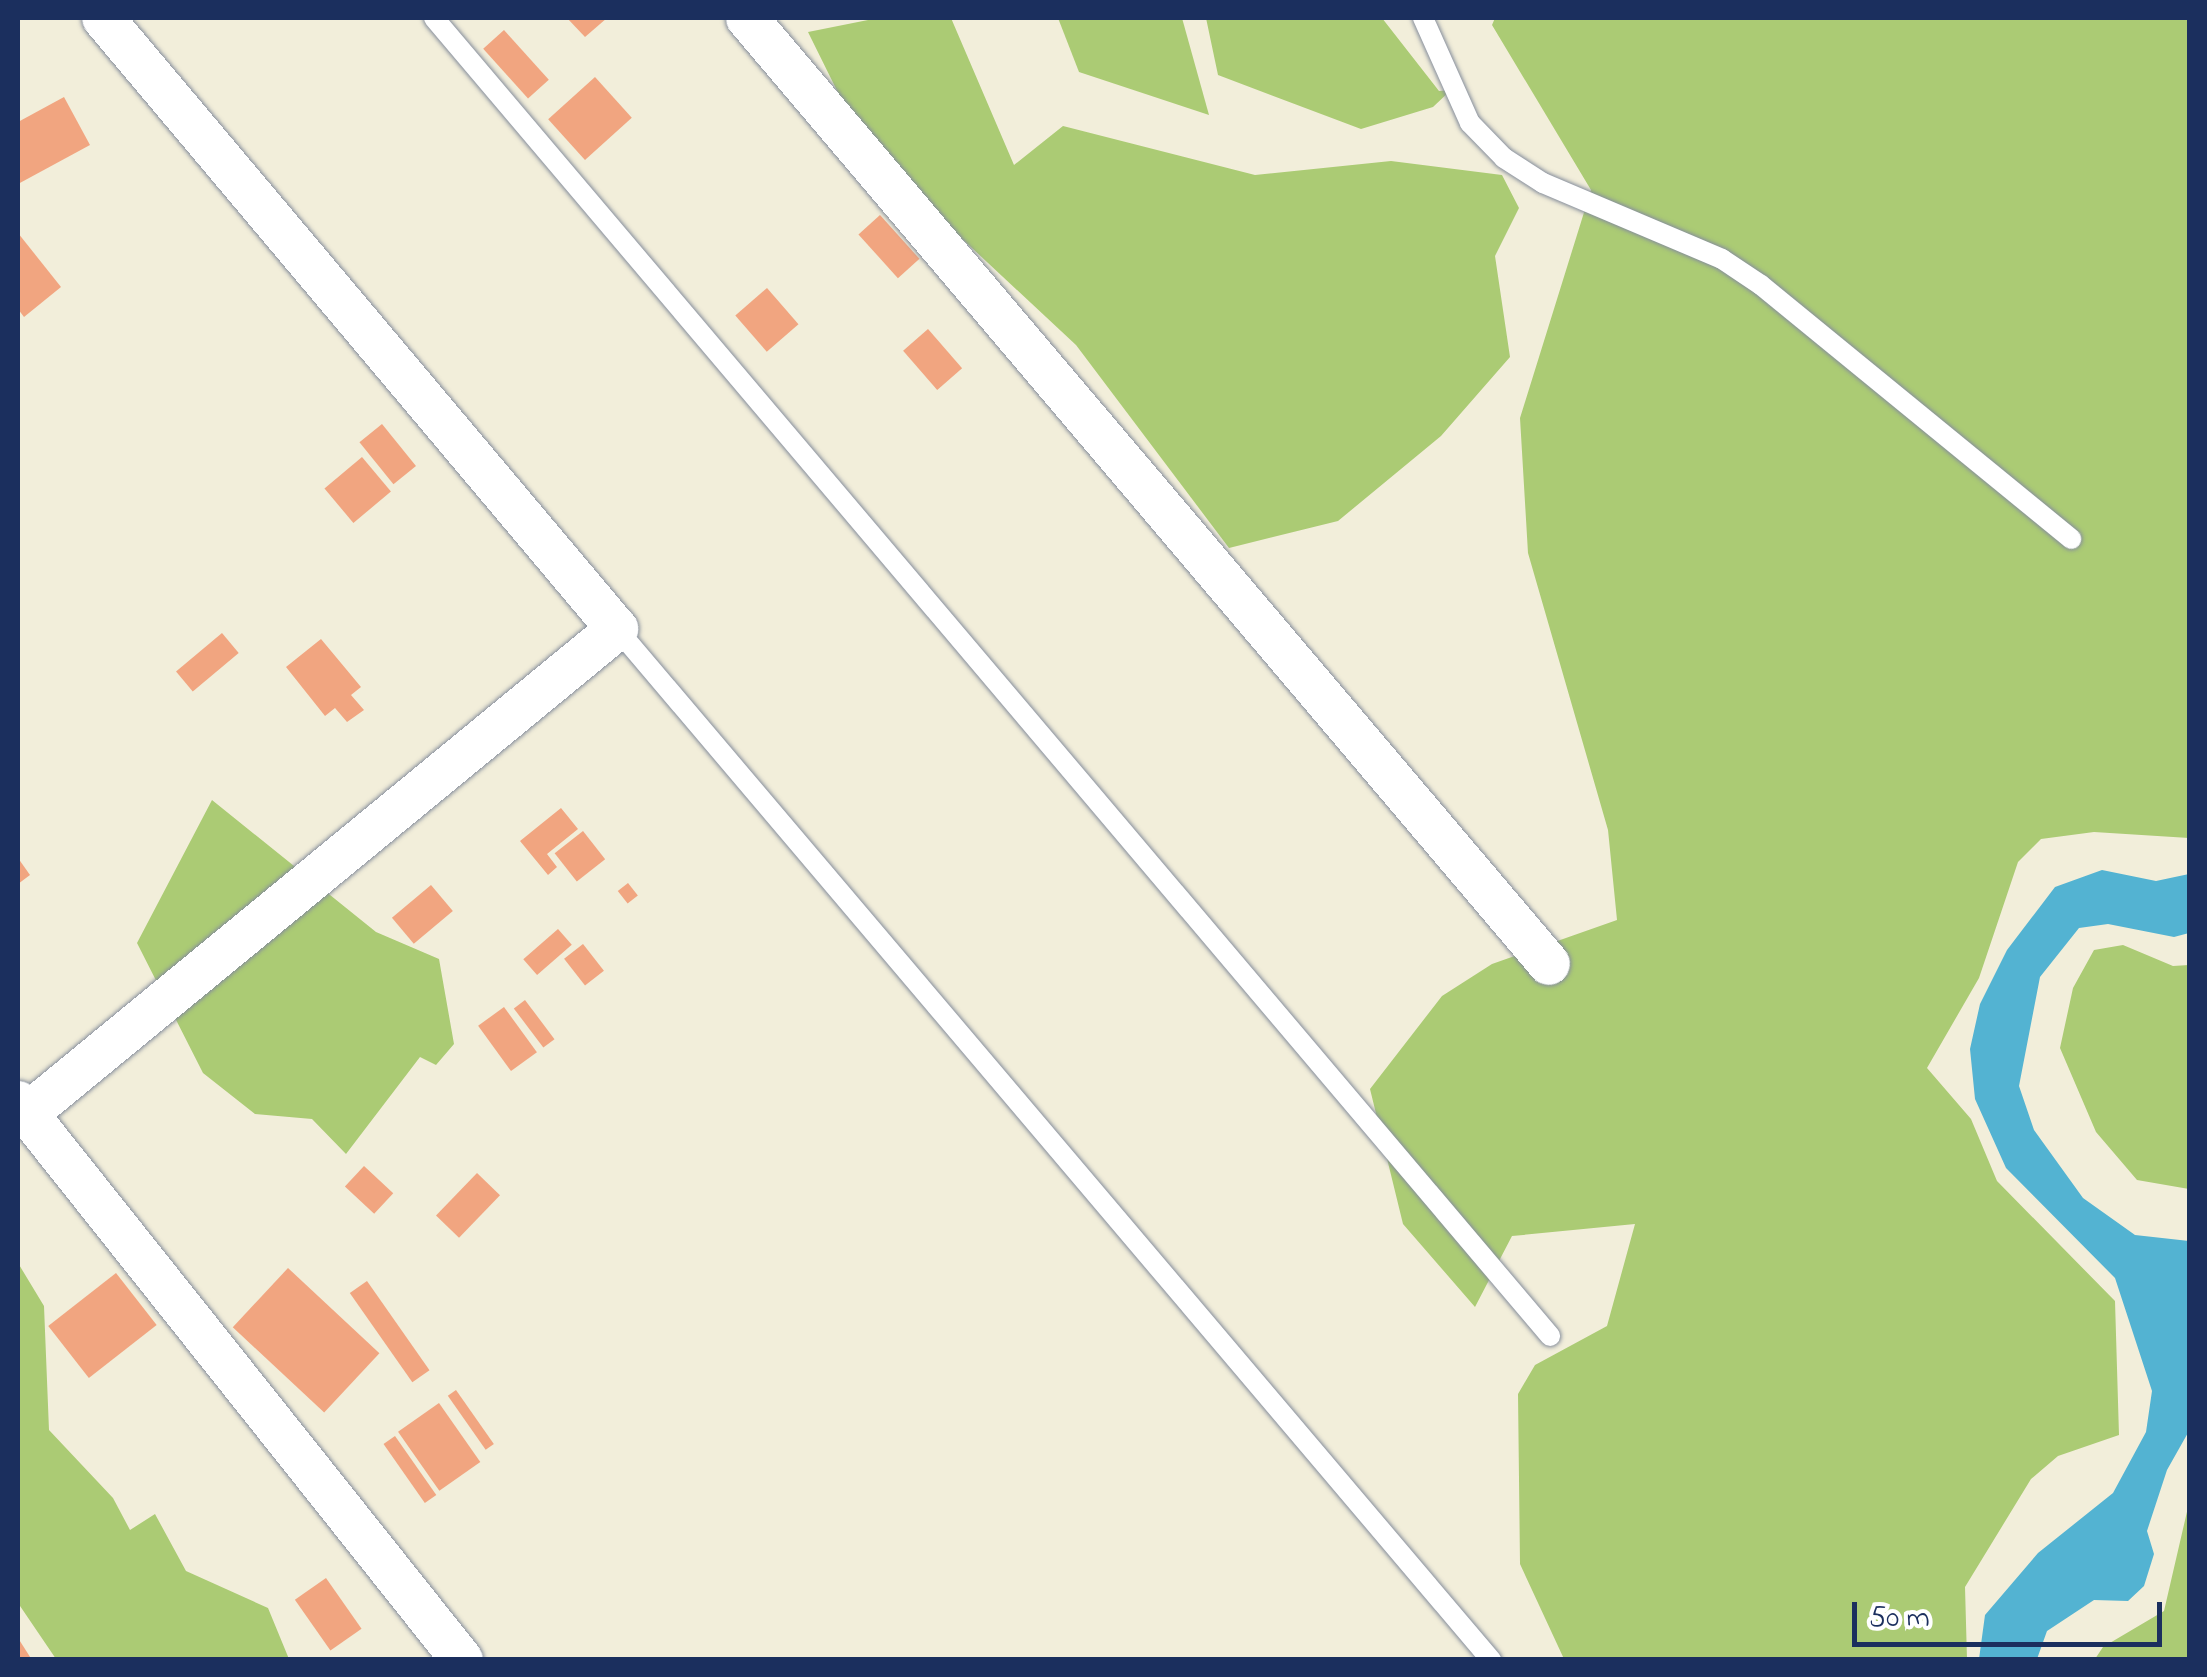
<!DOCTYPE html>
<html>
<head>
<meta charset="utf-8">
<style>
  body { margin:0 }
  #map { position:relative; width:2207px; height:1677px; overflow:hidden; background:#f2eeda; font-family:"Indie Flower",sans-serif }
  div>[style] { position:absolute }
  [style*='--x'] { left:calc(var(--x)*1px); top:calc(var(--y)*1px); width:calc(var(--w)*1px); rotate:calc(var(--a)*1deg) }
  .green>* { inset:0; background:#abcb74 }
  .water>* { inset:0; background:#53b3d2 }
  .building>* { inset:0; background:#f1a580; transform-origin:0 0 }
  .roads { filter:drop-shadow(0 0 2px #868e9c) drop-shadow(0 0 2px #868e9c) }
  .lane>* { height:20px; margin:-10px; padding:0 10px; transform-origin:10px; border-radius:10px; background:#fff }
  .street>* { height:42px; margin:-21px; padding:0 21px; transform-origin:21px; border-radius:21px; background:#fff }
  span { translate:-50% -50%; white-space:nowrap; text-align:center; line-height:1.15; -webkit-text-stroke:10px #fff; paint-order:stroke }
  .frame { position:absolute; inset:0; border:20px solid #1b2f5e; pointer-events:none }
  .scale { position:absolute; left:1852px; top:1602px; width:310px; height:45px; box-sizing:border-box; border:5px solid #1b2f5e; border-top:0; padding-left:12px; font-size:30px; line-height:35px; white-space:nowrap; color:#1b2f5e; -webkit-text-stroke:8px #fff; paint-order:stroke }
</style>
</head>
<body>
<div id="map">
  <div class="green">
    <i style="clip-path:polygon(878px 18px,951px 18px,1014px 165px,1063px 126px,1255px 175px,1391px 161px,1502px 175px,1519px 208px,1495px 256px,1510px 357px,1441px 436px,1338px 521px,1229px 548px,1076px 345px,958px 235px,851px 119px,808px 32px)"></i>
    <i style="clip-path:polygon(1058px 18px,1182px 18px,1209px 115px,1079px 72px)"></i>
    <i style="clip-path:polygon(1206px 18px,1382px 18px,1439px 91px,1451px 90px,1433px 107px,1361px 129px,1218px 75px)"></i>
    <i style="clip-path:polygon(1495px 18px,2189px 18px,2189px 838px,2094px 832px,2041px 839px,2018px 862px,1979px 978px,1927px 1068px,1971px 1119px,1997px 1181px,2115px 1301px,2119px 1435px,2058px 1456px,2031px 1479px,1965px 1587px,1967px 1659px,1564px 1659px,1520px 1564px,1518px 1394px,1535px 1365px,1607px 1326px,1635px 1224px,1512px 1236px,1475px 1307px,1403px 1224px,1370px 1089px,1442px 996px,1492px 964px,1617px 920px,1608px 830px,1528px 553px,1520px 418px,1591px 190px,1492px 25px)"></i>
    <i style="clip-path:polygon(212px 800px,376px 932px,439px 959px,454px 1044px,436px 1065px,420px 1057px,346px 1154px,312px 1119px,255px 1114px,203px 1073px,137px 943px)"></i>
    <i style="clip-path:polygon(2123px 945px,2173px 966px,2189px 965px,2189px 1189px,2137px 1180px,2096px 1132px,2060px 1048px,2073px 988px,2094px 950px)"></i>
    <i style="clip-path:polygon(18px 1263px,44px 1306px,49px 1430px,113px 1498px,130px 1530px,155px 1514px,186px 1571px,268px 1608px,289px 1659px,56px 1659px,18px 1603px)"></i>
    <i style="clip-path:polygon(2189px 1503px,2189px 1659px,2095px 1659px,2103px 1647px,2164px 1611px)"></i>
  </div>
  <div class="water">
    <i style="clip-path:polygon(2102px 870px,2156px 881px,2189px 874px,2189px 933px,2174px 937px,2108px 924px,2079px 928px,2040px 977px,2019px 1086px,2034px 1130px,2083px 1198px,2135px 1235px,2189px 1241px,2189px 1431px,2167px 1470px,2147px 1531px,2154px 1554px,2144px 1586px,2128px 1601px,2094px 1600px,2047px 1631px,2037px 1659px,1979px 1659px,1985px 1615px,2038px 1553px,2113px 1493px,2146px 1432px,2152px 1391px,2115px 1278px,2006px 1168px,1975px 1099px,1970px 1049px,1980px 1004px,2007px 950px,2055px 887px)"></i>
  </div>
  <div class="building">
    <i style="clip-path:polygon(567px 18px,607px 18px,585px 37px)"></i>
    <i style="left:504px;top:30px;width:67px;height:28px;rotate:48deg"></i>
    <i style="left:595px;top:77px;width:55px;height:63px;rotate:48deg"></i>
    <i style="clip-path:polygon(64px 97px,90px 145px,18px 184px,18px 122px)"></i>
    <i style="left:880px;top:215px;width:59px;height:29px;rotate:48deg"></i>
    <i style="clip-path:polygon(18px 233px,61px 287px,24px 317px,18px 309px)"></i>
    <i style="left:767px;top:288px;width:48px;height:42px;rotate:49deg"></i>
    <i style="left:928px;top:329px;width:52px;height:33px;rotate:49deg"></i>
    <i style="left:382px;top:424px;width:54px;height:29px;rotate:51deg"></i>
    <i style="left:362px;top:457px;width:45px;height:49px;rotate:50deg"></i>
    <i style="left:222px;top:633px;width:26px;height:60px;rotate:50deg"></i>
    <i style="clip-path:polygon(321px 639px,361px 687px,351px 695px,364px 710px,347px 722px,335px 708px,325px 716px,286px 667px)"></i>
    <i style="clip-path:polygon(561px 808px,578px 829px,547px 854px,557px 867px,548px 875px,520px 841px)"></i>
    <i style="left:583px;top:831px;width:36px;height:36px;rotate:52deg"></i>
    <i style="clip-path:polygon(18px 858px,30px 875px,18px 884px)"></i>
    <i style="left:628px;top:883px;width:16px;height:13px;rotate:52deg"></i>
    <i style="left:431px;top:885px;width:34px;height:51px;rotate:50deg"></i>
    <i style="left:558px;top:929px;width:21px;height:46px;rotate:49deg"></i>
    <i style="left:583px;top:944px;width:34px;height:24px;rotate:52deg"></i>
    <i style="left:525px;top:1000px;width:49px;height:14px;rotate:53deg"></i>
    <i style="left:504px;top:1007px;width:56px;height:32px;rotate:54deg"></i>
    <i style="left:364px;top:1166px;width:40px;height:28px;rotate:43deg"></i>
    <i style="left:477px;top:1173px;width:32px;height:59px;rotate:44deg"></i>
    <i style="left:288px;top:1268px;width:125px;height:81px;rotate:43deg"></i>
    <i style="left:116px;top:1273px;width:66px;height:86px;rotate:52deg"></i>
    <i style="left:367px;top:1281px;width:109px;height:21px;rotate:55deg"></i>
    <i style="left:456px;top:1390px;width:66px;height:10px;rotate:55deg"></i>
    <i style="left:439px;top:1403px;width:72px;height:50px;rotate:55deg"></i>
    <i style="left:395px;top:1436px;width:72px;height:14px;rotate:55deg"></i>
    <i style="left:326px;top:1578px;width:62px;height:38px;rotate:55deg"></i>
    <i style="clip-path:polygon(18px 1638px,32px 1660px,18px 1660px)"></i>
  </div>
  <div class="roads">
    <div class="lane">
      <i style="--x:434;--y:18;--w:1727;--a:49.74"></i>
      <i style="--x:1423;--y:18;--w:115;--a:65.9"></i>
      <i style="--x:1470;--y:123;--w:49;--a:45.8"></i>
      <i style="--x:1504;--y:158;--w:46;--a:32.7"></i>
      <i style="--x:1543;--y:183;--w:194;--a:23"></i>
      <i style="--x:1722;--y:259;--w:47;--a:33.7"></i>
      <i style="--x:1761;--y:285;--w:401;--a:39.3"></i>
      <i style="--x:617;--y:629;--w:1352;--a:49.71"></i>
    </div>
    <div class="street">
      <i style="--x:747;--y:18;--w:1240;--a:49.71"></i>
      <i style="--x:18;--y:1102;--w:713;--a:51.49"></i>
      <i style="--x:27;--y:1114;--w:764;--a:-39.42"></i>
      <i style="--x:617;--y:629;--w:798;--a:-130.07"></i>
    </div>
  </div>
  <div class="frame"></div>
  <div class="scale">50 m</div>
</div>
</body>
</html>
